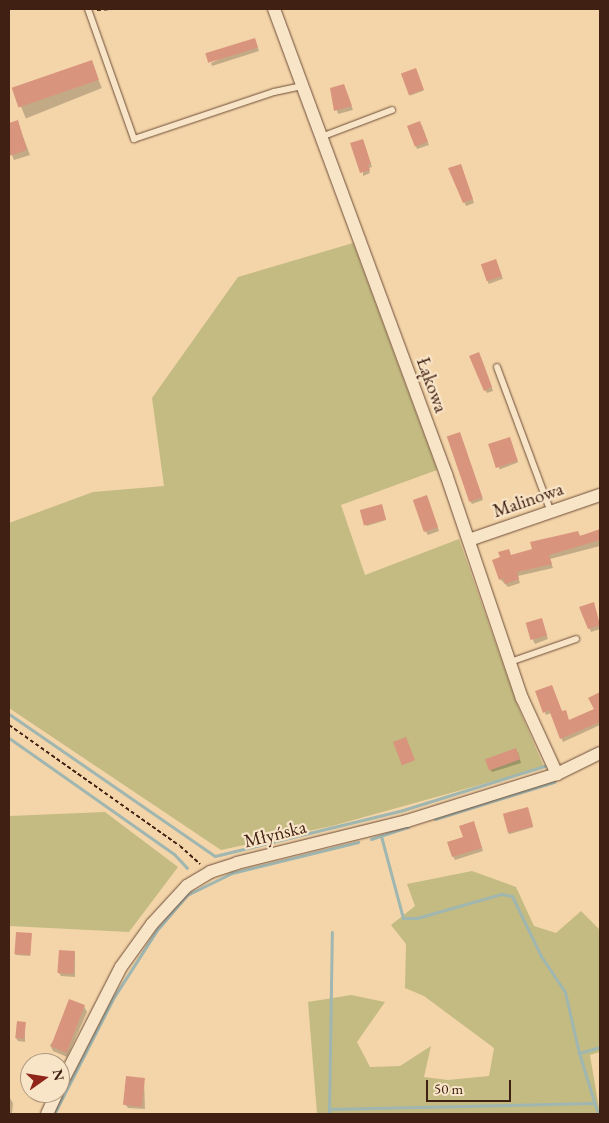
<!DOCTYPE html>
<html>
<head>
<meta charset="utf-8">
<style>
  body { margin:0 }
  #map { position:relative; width:609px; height:1123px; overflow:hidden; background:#f4d5a9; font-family:"EB Garamond",serif }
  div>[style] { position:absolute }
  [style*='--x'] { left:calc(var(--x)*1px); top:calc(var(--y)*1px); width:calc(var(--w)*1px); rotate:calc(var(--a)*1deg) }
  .green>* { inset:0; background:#c3bb82 }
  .shadow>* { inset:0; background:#0003; transform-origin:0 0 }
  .stream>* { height:3px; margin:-1.5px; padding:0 1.5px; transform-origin:1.5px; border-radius:1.5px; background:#9fb6b1 }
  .building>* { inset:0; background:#d9947d; transform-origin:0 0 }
  .path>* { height:2px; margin-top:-1px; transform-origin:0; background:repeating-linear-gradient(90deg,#402013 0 4px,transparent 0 6.5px) }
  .roads { filter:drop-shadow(0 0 1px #6d4d38) drop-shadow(0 0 1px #6d4d38) }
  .service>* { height:6px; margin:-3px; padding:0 3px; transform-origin:3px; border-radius:3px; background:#f8e4c7 }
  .minor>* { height:12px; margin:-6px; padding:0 6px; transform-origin:6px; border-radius:6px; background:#f8e4c7 }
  span { translate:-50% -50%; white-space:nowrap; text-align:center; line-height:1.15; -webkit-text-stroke:4.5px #f8e4c7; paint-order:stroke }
  .street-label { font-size:19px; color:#402013 }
  .frame { position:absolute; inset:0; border:10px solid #402013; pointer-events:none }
  .north { position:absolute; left:20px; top:1053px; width:50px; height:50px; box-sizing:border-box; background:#f8e4c7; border:1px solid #ae967f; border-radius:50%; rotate:77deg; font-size:14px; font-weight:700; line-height:20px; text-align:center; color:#402013 }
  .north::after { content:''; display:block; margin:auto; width:18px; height:22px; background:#8f2418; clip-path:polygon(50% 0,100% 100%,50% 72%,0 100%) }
  .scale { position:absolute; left:426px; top:1080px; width:85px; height:22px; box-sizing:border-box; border:2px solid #402013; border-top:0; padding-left:6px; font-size:15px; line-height:18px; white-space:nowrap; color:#402013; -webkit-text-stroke:4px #f8e4c7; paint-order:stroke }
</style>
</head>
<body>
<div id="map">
  <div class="green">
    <i style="clip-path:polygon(353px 243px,437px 470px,341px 505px,365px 575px,459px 539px,516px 702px,544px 767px,332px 826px,221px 850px,9px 708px,9px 523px,93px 492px,164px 486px,152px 398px,238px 277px)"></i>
    <i style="clip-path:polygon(105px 812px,178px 867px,129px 932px,9px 926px,9px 816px)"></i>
    <i style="clip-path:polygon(472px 871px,516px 887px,534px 926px,556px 933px,581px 911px,600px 930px,600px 1052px,590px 1055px,600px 1114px,317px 1114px,308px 1002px,351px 995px,385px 1002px,357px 1042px,370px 1067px,400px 1066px,431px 1046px,424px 1077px,448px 1080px,489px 1076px,494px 1048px,424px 996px,405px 988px,406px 944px,391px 925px,415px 906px,407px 884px)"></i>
  </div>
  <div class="shadow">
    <i style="clip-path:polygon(256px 42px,259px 51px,212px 66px,211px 63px)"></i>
    <i style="left:91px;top:61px;width:29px;height:82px;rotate:68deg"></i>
    <i style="left:416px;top:69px;width:23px;height:15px;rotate:70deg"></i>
    <i style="clip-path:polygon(331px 89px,345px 89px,353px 110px,338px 114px)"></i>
    <i style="clip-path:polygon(17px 121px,30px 155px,14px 160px,9px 148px,9px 124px)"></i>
    <i style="clip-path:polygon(408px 126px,422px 126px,429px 145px,417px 149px)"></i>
    <i style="clip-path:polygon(363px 140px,372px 167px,369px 168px,370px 173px,363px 176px)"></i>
    <i style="clip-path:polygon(461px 165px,474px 203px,466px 206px,449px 169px)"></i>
    <i style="left:496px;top:260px;width:20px;height:15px;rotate:70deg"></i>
    <i style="clip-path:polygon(481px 357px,493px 391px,487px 393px,485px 390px)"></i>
    <i style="clip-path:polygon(461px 437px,483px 500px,472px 504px,470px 501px)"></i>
    <i style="left:509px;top:438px;width:26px;height:20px;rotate:69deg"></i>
    <i style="clip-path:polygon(428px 500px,439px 531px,428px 535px,426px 532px)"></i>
    <i style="clip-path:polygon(382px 507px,386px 520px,367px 526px,366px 525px)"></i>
    <i style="clip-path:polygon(600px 530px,600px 546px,550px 559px,553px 568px,518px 576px,520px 583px,508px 587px,500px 579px,511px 556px)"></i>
    <i style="clip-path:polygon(594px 603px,600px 629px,591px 632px,581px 608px)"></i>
    <i style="clip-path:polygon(543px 623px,548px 639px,535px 644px,533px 640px)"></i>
    <i style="clip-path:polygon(537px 692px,569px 721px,595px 709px,597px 695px,600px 702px,600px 725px,563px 742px,551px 713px,546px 715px)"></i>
    <i style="clip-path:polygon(518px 752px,521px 763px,492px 772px,490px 769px)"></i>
    <i style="left:528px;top:810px;width:18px;height:25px;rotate:74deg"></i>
    <i style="clip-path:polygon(475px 826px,483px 851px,455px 860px,453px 856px,464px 838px)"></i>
    <i style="clip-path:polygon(31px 935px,30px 956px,16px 955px,15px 954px)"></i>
    <i style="clip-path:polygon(75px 952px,75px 977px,61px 976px,59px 973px)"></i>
    <i style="clip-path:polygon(84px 1006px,87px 1012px,67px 1057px,53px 1051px,50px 1045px)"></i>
    <i style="clip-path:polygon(25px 1023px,25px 1042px,18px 1041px,16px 1038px)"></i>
    <i style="clip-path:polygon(144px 1079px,145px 1109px,128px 1108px,125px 1104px)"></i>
    <i style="clip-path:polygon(10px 1098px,13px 1103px,12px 1114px,9px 1114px)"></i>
  </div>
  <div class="stream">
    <i style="--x:9;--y:714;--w:250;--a:34.6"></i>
    <i style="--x:215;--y:856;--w:194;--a:-13.7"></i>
    <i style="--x:403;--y:810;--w:148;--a:-17.3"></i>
    <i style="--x:9;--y:738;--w:202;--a:35.1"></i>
    <i style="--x:174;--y:854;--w:19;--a:47"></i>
    <i style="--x:435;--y:819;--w:125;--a:-17.3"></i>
    <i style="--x:381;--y:836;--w:85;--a:75"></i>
    <i style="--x:403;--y:918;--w:14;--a:0"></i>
    <i style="--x:417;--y:918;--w:87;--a:-15.9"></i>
    <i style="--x:501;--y:894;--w:11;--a:10"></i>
    <i style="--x:512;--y:896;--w:67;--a:64.2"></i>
    <i style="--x:541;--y:956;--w:43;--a:56.3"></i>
    <i style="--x:565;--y:992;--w:63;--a:77.1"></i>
    <i style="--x:579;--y:1053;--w:64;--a:72.7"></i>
    <i style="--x:371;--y:839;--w:39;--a:-18"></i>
    <i style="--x:579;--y:1053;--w:22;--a:-16"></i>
    <i style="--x:329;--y:1109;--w:265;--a:-1.3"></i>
    <i style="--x:54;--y:1114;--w:131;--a:-62.9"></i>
    <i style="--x:114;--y:997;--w:80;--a:-57.3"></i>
    <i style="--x:157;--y:930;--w:46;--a:-49.4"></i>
    <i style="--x:187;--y:895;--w:50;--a:-26.1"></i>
    <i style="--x:232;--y:873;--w:130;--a:-13.8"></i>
    <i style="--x:329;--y:1114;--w:182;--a:-89.1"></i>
  </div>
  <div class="building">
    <i style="left:255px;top:38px;width:10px;height:52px;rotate:73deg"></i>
    <i style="left:92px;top:60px;width:21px;height:85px;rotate:71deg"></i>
    <i style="left:416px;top:68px;width:23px;height:16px;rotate:70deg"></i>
    <i style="clip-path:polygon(344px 84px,352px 106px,334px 111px,330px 88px)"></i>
    <i style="clip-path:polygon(18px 120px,27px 150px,9px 156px,9px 123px)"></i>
    <i style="left:420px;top:121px;width:22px;height:14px;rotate:69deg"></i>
    <i style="clip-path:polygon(363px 139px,371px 164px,368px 165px,370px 170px,360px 173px,350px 143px)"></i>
    <i style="clip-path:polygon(461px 164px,473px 199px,463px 203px,448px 168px)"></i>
    <i style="left:496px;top:259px;width:18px;height:16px;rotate:71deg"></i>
    <i style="clip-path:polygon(479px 352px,492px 387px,484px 391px,469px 356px)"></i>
    <i style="left:460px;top:432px;width:69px;height:14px;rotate:71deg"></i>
    <i style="left:510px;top:437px;width:25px;height:23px;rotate:72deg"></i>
    <i style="left:427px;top:495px;width:34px;height:15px;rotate:71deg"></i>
    <i style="left:382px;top:504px;width:16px;height:23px;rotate:75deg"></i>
    <i style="clip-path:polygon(600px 529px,600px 540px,549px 555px,552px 564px,517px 572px,519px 579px,505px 584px,503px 578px,499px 580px,492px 560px,500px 557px,498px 552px,509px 549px,511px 555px,532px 549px,530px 542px,578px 531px,580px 536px)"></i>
    <i style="clip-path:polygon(594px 602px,600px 625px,588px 629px,579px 607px)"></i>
    <i style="left:542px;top:618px;width:18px;height:17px;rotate:74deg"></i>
    <i style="clip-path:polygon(552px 685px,562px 711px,566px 710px,569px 720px,594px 709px,588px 698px,600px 692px,600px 722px,560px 739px,549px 710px,543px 713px,535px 691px)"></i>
    <i style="left:406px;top:737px;width:25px;height:14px;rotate:69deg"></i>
    <i style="left:516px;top:748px;width:12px;height:33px;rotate:70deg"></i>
    <i style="left:528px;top:807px;width:20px;height:26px;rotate:75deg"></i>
    <i style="clip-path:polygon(474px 821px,482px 848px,452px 857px,447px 842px,463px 837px,459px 826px)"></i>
    <i style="left:16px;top:932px;width:16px;height:22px;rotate:4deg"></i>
    <i style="left:59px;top:950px;width:16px;height:23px;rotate:4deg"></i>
    <i style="left:69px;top:999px;width:17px;height:51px;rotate:21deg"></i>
    <i style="left:17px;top:1021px;width:9px;height:17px;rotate:6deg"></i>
    <i style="left:126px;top:1076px;width:19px;height:29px;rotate:6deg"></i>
  </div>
  <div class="path">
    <i style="--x:97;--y:10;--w:15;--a:-4"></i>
    <i style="--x:9;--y:725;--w:209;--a:35.3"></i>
    <i style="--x:180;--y:846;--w:27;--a:42"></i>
  </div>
  <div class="roads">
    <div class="service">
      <i style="--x:88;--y:9;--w:138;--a:70.5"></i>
      <i style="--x:134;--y:139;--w:148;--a:-18.6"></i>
      <i style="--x:274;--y:92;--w:30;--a:-12"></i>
      <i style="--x:321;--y:137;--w:76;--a:-20.8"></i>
      <i style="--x:497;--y:367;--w:155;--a:69.6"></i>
      <i style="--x:510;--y:662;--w:70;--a:-19.2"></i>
    </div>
    <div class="minor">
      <i style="--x:274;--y:9;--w:496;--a:69.7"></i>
      <i style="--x:446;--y:474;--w:237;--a:71.3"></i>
      <i style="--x:522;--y:698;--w:84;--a:65.3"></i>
      <i style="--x:469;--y:540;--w:139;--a:-19"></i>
      <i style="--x:60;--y:1086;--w:134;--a:-62.9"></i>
      <i style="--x:121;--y:967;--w:53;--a:-54.2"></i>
      <i style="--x:152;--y:924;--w:52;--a:-47.4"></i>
      <i style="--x:187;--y:886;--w:27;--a:-31"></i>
      <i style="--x:210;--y:872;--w:28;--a:-18"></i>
      <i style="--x:237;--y:863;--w:175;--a:-13.9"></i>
      <i style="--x:407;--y:821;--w:157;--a:-17.4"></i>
      <i style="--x:557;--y:774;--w:48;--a:-26"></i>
      <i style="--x:47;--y:1114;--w:23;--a:-65"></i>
    </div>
  </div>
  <div class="street-label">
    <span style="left:432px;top:385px;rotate:70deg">Łąkowa</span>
    <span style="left:528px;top:500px;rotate:-19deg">Malinowa</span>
    <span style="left:275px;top:834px;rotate:-14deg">Młyńska</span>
  </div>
  <div class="frame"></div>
  <div class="north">N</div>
  <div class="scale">50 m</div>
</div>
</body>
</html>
